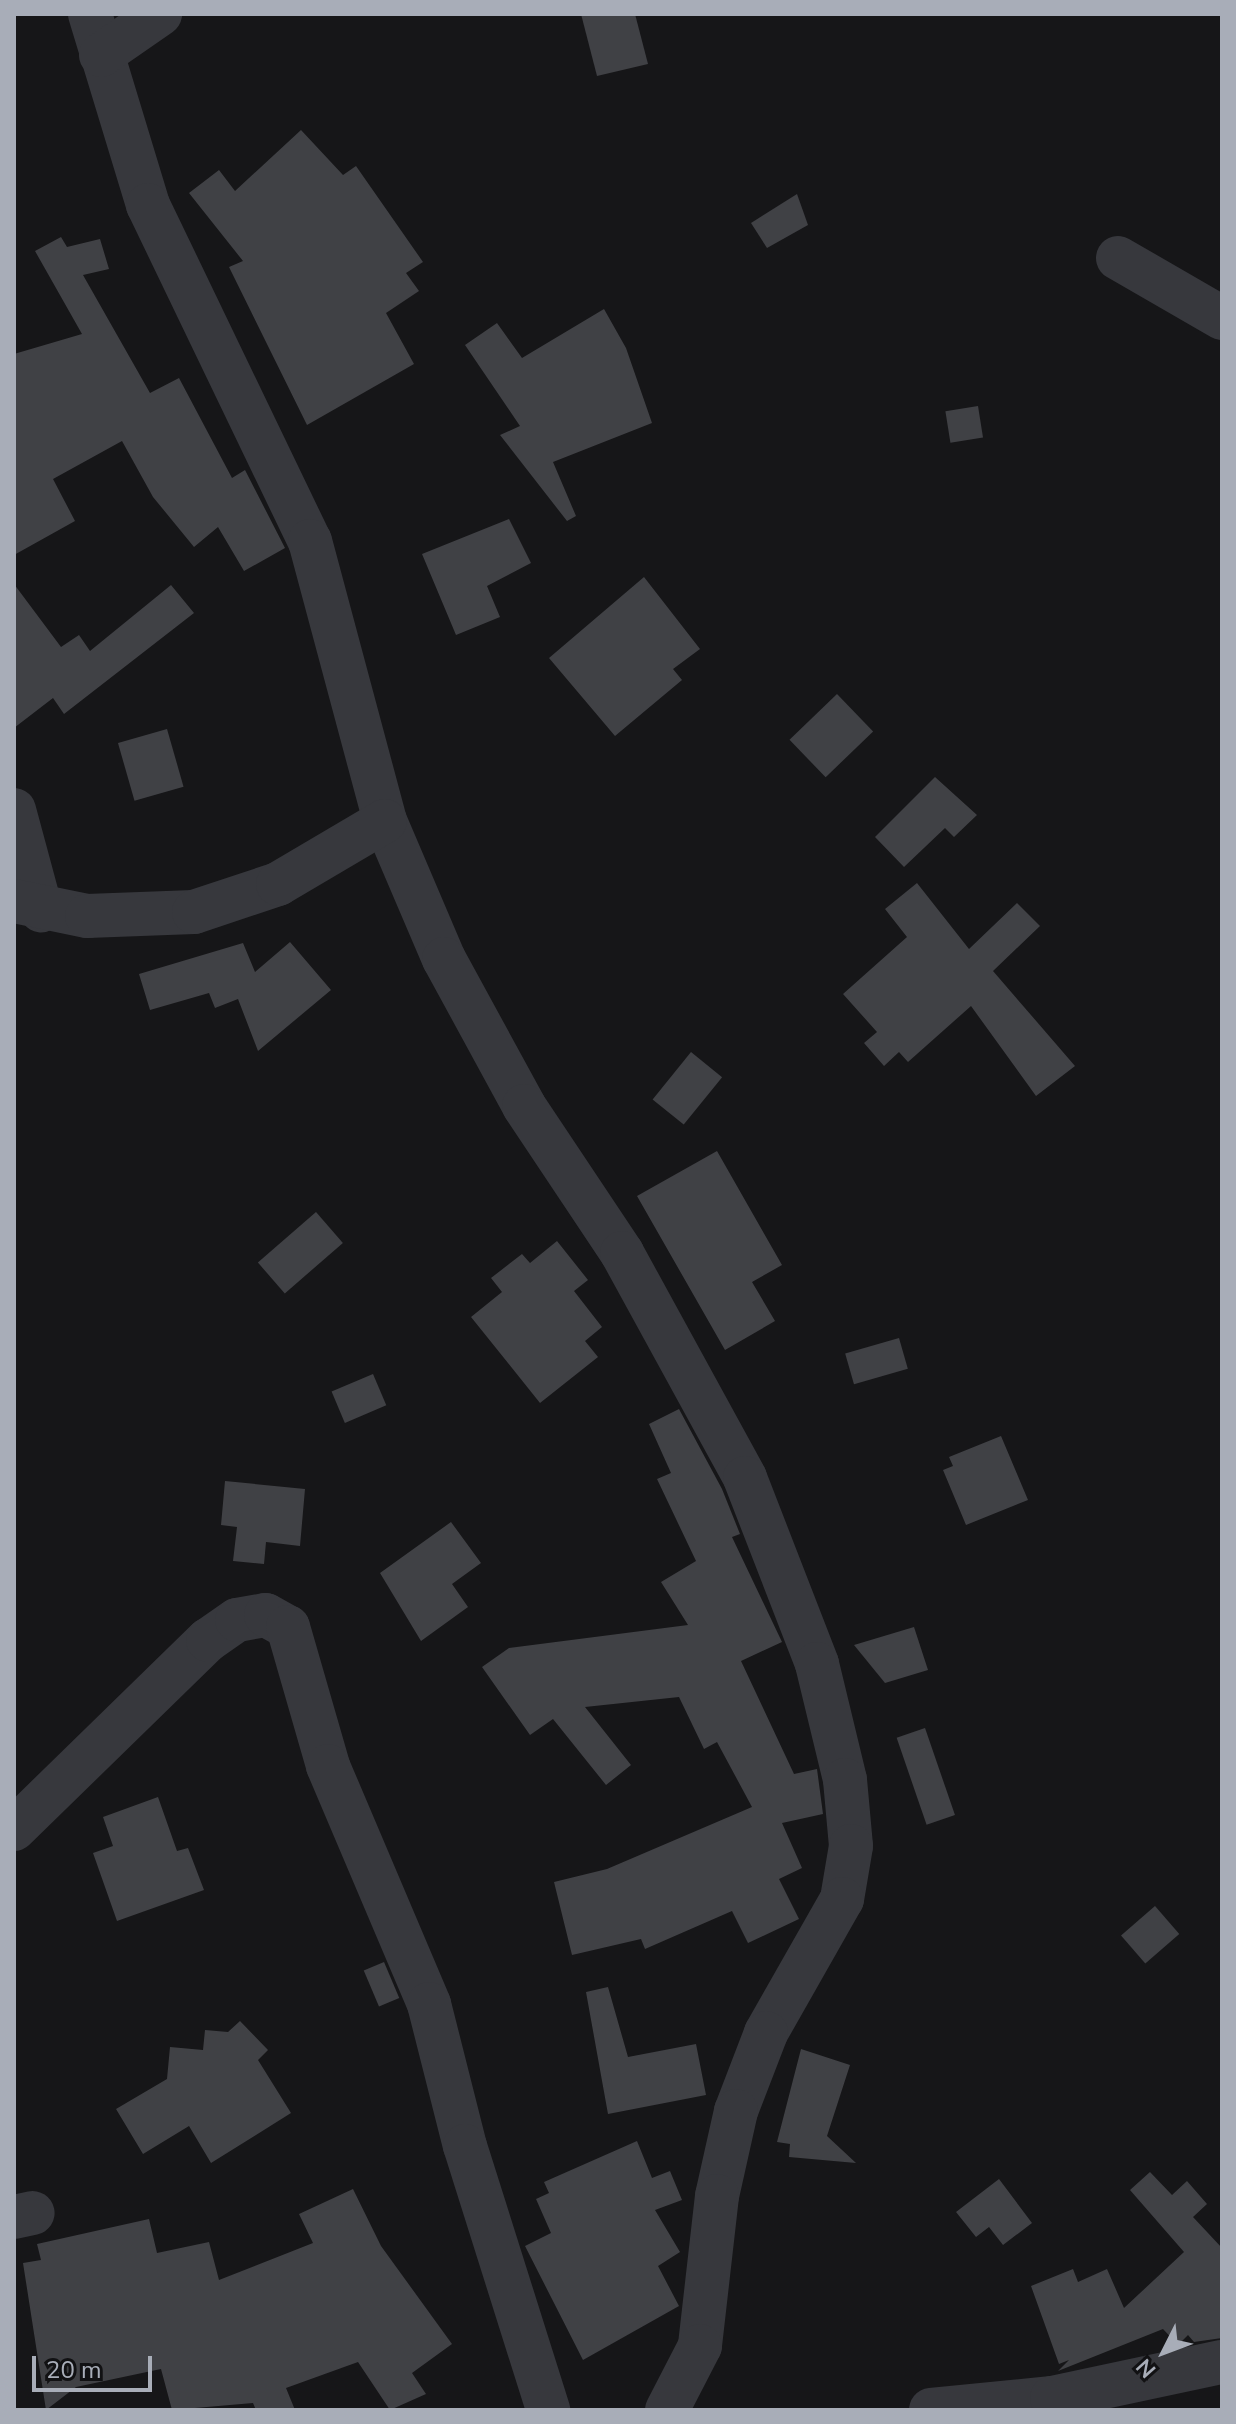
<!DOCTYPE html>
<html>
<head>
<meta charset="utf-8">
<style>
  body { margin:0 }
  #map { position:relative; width:1236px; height:2424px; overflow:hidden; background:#161618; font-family:"Nunito Sans",sans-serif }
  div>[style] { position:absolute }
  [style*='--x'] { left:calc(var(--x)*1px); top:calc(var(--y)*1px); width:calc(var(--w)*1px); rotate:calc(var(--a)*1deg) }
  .building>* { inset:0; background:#404145; transform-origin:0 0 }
  .minor>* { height:44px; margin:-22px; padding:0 22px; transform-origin:22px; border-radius:22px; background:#37383d }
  span { translate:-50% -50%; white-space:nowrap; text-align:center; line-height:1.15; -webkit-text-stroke:6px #111113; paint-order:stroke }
  .frame { position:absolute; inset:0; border:16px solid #a8adb8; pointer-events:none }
  .north { position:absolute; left:1124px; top:2312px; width:80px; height:80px; -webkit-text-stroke:6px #111113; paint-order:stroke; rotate:228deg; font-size:22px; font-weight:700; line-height:32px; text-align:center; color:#a8adb8 }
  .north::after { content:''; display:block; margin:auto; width:28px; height:36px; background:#a8adb8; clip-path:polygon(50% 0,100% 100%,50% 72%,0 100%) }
  .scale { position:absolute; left:32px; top:2356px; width:120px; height:36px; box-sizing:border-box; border:4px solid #a8adb8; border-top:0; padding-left:10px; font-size:24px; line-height:28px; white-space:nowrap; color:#a8adb8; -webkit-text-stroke:6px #111113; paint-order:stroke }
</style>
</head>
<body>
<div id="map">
  <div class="building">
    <i style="clip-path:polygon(581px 14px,635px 14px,648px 64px,597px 76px)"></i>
    <i style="clip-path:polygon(301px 130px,343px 175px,356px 166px,423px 262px,406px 273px,419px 291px,386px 313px,414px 364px,307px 425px,229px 267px,243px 261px,189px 193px,219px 170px,235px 191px)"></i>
    <i style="clip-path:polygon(797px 194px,808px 225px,767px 248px,751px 223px)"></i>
    <i style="clip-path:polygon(61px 237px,67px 247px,100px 239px,109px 269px,83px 275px,150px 393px,179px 378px,232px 478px,245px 470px,285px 548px,244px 571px,218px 527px,194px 547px,153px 497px,122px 441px,53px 479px,75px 521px,14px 555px,14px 354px,82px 334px,35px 251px)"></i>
    <i style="clip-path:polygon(604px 309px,626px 348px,652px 423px,553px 462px,576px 516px,567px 521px,500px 435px,520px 426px,465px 345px,497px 323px,522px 358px)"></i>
    <i style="left:978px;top:406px;width:32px;height:33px;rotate:81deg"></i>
    <i style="clip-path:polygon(509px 519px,531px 563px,487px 586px,500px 617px,456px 635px,422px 554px)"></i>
    <i style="clip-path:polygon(644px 577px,700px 649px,673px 669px,682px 680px,615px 736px,549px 658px)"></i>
    <i style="clip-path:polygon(14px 584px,61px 647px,79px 635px,90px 651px,171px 585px,194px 613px,64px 714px,53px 698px,14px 728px)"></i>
    <i style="left:837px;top:694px;width:52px;height:66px;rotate:46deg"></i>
    <i style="left:167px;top:729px;width:60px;height:51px;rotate:74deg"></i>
    <i style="clip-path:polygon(935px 777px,977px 815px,954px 837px,945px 828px,904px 867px,875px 837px)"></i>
    <i style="clip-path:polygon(917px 883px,969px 949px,1017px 903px,1040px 926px,993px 971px,1075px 1066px,1036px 1096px,971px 1006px,908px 1062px,899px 1052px,884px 1066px,864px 1043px,877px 1032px,843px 994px,907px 937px,885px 909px)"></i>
    <i style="clip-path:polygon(290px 942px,331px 990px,258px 1051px,238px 999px,215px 1008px,209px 993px,150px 1010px,139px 974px,243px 943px,255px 972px)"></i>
    <i style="left:691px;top:1052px;width:40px;height:61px;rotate:39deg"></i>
    <i style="clip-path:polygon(717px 1151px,782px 1265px,752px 1282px,775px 1321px,725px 1350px,637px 1196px)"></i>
    <i style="left:316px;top:1212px;width:41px;height:77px;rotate:49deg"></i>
    <i style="clip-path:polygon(557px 1241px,588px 1280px,574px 1291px,602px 1327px,585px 1341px,598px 1357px,540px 1403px,471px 1317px,502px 1292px,491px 1278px,522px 1254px,530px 1263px)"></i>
    <i style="left:899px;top:1338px;width:32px;height:56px;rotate:74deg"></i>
    <i style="left:373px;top:1374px;width:34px;height:45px;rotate:67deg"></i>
    <i style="clip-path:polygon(679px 1409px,722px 1489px,740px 1534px,732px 1537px,782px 1642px,741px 1661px,794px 1774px,817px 1769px,823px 1814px,782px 1823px,802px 1868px,779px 1879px,799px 1919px,748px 1943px,732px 1911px,645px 1949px,641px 1939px,572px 1955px,554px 1882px,607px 1869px,752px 1807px,717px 1742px,704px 1749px,679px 1697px,585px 1707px,631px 1765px,606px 1785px,553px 1719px,530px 1735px,482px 1667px,509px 1648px,688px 1625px,661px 1582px,696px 1561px,657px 1479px,671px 1473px,649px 1424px)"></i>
    <i style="clip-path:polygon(1001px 1436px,1028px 1500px,966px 1525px,943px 1470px,953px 1466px,949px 1457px)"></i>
    <i style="clip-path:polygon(225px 1481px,305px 1489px,300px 1546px,266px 1542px,264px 1564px,233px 1561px,237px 1527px,221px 1525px)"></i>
    <i style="clip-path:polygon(451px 1522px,481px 1563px,452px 1584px,468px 1607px,421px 1641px,380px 1573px)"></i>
    <i style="clip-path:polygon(914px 1627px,928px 1670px,885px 1683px,854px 1645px)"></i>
    <i style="left:925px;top:1728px;width:92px;height:30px;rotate:71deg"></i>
    <i style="clip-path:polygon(158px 1797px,177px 1851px,188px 1848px,204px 1890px,117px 1921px,93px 1853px,113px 1846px,103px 1817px)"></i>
    <i style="left:1155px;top:1906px;width:37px;height:45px;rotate:49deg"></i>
    <i style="left:384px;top:1962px;width:39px;height:22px;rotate:67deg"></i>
    <i style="clip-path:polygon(608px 1987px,628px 2057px,696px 2044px,706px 2095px,608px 2114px,586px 1992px)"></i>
    <i style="clip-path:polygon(240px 2021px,268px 2050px,258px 2060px,291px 2113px,211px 2163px,189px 2126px,143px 2154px,116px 2109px,167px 2079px,170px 2047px,203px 2050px,205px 2030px,228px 2032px)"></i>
    <i style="clip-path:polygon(801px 2049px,850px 2065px,827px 2136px,856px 2163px,789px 2157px,790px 2144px,777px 2142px)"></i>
    <i style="clip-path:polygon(637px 2141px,652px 2178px,670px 2171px,682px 2200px,655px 2210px,680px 2252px,658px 2266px,679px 2306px,583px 2360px,525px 2246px,551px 2233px,536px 2199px,549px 2193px,544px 2182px)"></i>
    <i style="clip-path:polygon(1150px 2172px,1172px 2195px,1187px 2181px,1207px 2204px,1193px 2217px,1222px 2248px,1222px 2338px,1194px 2342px,1188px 2335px,1178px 2345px,1163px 2329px,1058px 2371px,1069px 2360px,1059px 2364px,1031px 2286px,1073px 2269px,1078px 2282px,1107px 2269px,1124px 2308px,1184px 2252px,1130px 2190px)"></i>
    <i style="clip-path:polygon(999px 2179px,1032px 2223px,1003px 2245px,989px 2227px,976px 2237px,956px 2212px)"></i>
    <i style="clip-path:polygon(353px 2189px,381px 2246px,452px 2344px,412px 2373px,426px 2394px,390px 2410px,358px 2362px,286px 2388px,295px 2410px,256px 2410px,253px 2403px,172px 2410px,161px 2369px,76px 2387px,46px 2410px,23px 2263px,41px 2260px,37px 2244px,149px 2219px,157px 2253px,209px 2242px,219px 2280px,313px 2243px,299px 2214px)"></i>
  </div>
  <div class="minor">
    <i style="--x:90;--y:14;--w:200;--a:73.1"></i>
    <i style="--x:148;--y:205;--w:373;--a:64.3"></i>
    <i style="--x:310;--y:541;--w:290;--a:75"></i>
    <i style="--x:385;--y:821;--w:150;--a:66.9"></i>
    <i style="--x:444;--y:959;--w:167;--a:61.4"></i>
    <i style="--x:524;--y:1106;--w:177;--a:56.3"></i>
    <i style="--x:622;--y:1253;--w:256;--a:61.3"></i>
    <i style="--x:745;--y:1478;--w:199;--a:68.8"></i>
    <i style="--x:817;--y:1664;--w:119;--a:76.4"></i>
    <i style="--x:845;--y:1780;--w:66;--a:84.8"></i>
    <i style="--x:851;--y:1846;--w:54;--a:99.6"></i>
    <i style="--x:842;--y:1899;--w:154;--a:119.6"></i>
    <i style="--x:766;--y:2033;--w:84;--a:111"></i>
    <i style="--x:736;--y:2111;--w:87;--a:102.6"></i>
    <i style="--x:717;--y:2196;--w:151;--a:96.5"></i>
    <i style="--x:700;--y:2346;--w:72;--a:117.3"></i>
    <i style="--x:101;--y:55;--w:72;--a:-34.8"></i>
    <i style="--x:1118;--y:258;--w:120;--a:30"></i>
    <i style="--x:14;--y:810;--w:104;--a:74.9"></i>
    <i style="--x:14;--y:901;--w:75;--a:11.6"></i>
    <i style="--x:87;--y:916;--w:107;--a:-2.1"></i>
    <i style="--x:194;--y:912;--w:89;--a:-18.4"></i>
    <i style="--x:278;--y:884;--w:124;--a:-30.5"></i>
    <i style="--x:14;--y:1829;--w:271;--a:-44.3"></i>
    <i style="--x:208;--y:1640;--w:35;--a:-35"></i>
    <i style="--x:237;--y:1620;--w:29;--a:-10"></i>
    <i style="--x:266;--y:1615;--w:25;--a:29"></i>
    <i style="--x:288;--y:1627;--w:145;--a:73.9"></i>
    <i style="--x:328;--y:1766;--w:259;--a:67"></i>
    <i style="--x:429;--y:2004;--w:146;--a:75.8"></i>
    <i style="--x:465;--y:2146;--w:277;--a:72.5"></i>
    <i style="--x:14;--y:2217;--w:19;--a:-12"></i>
    <i style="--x:931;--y:2410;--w:122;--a:-5.7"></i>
    <i style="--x:1052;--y:2398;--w:174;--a:-12"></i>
  </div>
  <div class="frame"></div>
  <div class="north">N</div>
  <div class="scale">20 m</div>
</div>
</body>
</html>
